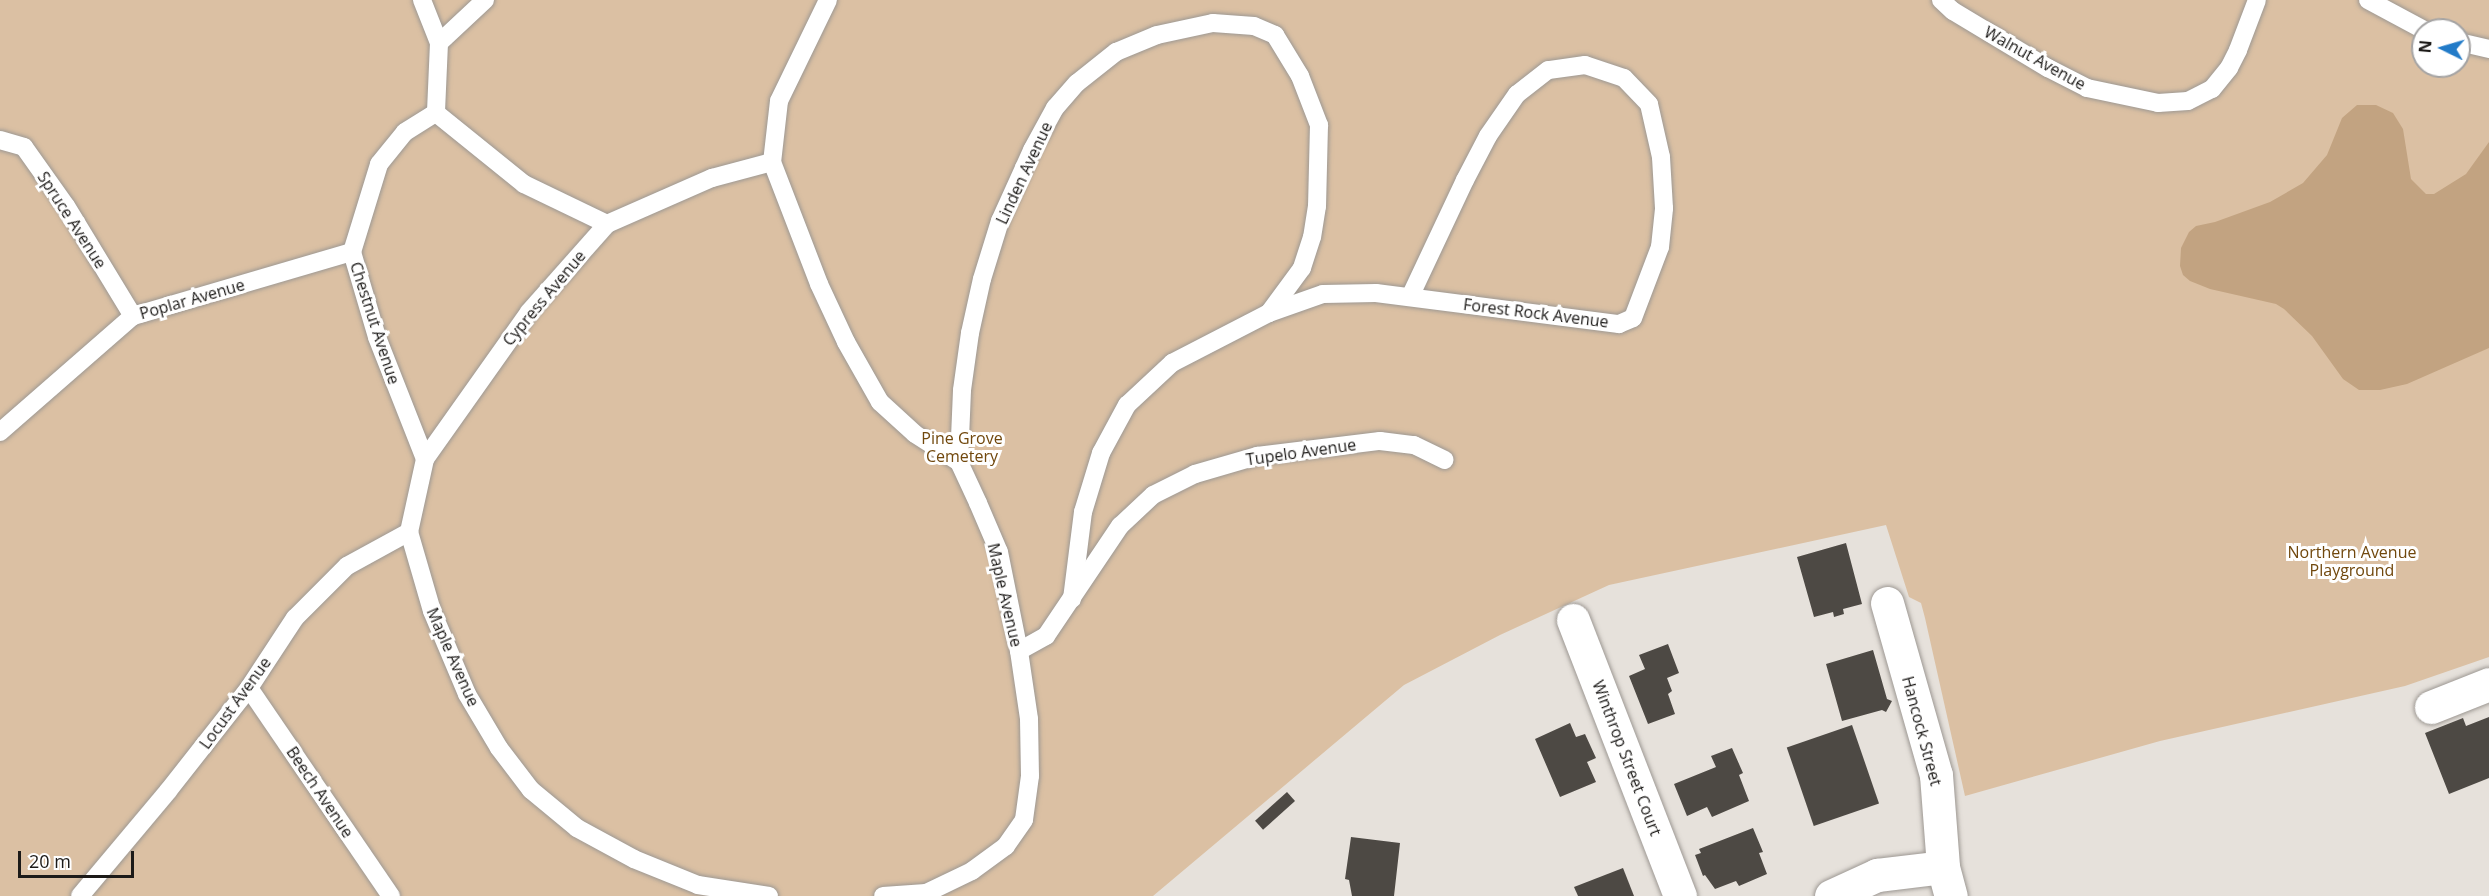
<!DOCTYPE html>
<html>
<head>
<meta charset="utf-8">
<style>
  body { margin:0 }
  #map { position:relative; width:2489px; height:896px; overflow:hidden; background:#e6e1db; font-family:"Open Sans",sans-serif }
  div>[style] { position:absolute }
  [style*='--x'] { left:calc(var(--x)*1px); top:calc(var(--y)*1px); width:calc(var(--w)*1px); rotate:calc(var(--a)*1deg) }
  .green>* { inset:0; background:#dbc0a3 }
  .forest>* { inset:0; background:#c2a381 }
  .building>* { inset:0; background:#4d4944; transform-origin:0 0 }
  .roads { filter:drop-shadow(0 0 2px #9d9893) drop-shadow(0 0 2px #9d9893) }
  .lane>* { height:18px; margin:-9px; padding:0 9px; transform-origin:9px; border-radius:9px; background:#fff }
  .street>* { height:33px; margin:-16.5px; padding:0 16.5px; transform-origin:16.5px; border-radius:16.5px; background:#fff }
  span { translate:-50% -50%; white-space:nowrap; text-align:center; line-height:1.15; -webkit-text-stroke:6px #fff; paint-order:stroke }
  .street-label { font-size:16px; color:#1c1a18 }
  .park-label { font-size:16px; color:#71480d }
  .north { position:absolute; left:2411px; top:18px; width:60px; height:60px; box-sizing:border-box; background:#fff; border:2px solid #a4a3a3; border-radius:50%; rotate:275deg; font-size:16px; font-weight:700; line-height:24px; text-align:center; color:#1c1a18 }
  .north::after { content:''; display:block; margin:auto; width:21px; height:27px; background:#227bc8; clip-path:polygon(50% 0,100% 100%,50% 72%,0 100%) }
  .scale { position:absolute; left:18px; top:851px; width:116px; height:27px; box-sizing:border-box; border:3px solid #1c1a18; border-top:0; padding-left:8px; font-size:18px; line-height:21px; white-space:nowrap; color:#1c1a18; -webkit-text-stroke:4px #fff; paint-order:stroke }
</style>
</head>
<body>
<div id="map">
  <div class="green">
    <i style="clip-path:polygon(evenodd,0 0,2489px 0,2489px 657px,2405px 686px,2160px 741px,1965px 796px,1925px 618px,1921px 603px,1909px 597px,1886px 525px,1609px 585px,1500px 635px,1404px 685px,1153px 896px,0 896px,0 0,2423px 30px,2459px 30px,2459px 66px,2423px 66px,2423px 30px)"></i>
  </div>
  <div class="forest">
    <i style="clip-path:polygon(2357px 105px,2376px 105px,2393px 113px,2403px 129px,2411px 179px,2426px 194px,2434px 194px,2466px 174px,2489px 142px,2489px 348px,2407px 384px,2380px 390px,2359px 390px,2343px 379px,2312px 336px,2284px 309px,2276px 304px,2210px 289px,2190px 281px,2183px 275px,2180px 266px,2181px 248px,2189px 232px,2196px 226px,2215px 222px,2270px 202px,2303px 183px,2327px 155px,2342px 118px)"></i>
  </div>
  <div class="building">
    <i style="clip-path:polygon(1846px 543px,1862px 604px,1843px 609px,1844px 614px,1834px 617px,1833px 612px,1814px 617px,1797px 557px)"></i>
    <i style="clip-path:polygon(1668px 644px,1679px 673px,1667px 678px,1672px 691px,1668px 694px,1675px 714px,1648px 724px,1629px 676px,1645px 669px,1639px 655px)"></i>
    <i style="clip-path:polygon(1873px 650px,1887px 699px,1892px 701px,1886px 712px,1882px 710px,1842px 721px,1826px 664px)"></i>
    <i style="clip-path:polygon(2489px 717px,2489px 778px,2449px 794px,2425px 733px,2463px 718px,2466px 726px)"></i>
    <i style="clip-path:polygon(1570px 723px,1576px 737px,1585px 734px,1596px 758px,1587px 762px,1596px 782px,1560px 797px,1535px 739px)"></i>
    <i style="left:1852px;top:725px;width:83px;height:69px;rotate:71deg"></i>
    <i style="clip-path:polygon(1732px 748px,1743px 773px,1739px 775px,1749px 801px,1712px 817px,1707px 807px,1687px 816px,1674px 784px,1716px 767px,1711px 756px)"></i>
    <i style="left:1287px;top:792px;width:12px;height:43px;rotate:48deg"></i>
    <i style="clip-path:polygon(1753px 828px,1763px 852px,1759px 853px,1767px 874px,1739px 886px,1736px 881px,1715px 889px,1705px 875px,1703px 876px,1695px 855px,1701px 853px,1699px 849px)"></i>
    <i style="clip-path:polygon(1351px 837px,1400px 843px,1394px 896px,1352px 896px,1349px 880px,1345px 879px)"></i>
    <i style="clip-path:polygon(1623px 868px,1634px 896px,1578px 896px,1574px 887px)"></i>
  </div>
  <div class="roads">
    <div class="lane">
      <i style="--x:422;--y:0;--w:46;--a:68.4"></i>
      <i style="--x:439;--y:43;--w:70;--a:92.5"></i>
      <i style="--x:828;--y:0;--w:112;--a:115.9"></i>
      <i style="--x:779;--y:101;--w:61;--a:96.5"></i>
      <i style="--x:772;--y:162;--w:131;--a:68.9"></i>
      <i style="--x:819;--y:284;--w:64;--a:65"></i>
      <i style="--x:846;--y:342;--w:69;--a:60.5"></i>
      <i style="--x:880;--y:402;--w:47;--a:42.4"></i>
      <i style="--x:915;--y:434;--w:52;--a:32.5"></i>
      <i style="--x:959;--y:462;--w:45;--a:65.1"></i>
      <i style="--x:978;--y:503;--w:53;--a:66.8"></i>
      <i style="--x:999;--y:552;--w:101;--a:78.6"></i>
      <i style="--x:1019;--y:651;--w:69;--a:81.6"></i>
      <i style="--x:1029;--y:719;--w:57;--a:89"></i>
      <i style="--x:1030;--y:776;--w:44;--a:97.8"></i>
      <i style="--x:1024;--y:820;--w:32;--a:125"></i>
      <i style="--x:1006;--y:846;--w:42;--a:143.7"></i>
      <i style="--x:972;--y:871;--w:51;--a:154.4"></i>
      <i style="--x:926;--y:893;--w:43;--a:176"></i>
      <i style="--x:1941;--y:0;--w:16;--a:43"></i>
      <i style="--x:1953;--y:11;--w:111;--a:31"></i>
      <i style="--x:2048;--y:68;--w:44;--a:27.1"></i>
      <i style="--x:2087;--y:88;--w:73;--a:11.9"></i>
      <i style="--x:2158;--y:103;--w:30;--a:-4"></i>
      <i style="--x:2188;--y:101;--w:27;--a:-27"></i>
      <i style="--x:2212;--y:89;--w:27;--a:-51"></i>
      <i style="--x:2229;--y:68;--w:20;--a:-63"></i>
      <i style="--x:2238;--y:50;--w:53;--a:-69.2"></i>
      <i style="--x:2368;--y:0;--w:64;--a:28.2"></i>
      <i style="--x:2459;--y:42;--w:31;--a:13"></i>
      <i style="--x:439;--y:43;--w:63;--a:-43.1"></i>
      <i style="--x:436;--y:113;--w:113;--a:38.9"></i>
      <i style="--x:524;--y:184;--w:92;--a:25.7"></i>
      <i style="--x:0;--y:140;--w:25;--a:16"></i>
      <i style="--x:24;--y:147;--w:72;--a:54.6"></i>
      <i style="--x:66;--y:206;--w:129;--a:58.7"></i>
      <i style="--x:0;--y:432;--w:176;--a:-41.1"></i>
      <i style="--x:133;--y:316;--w:228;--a:-16.3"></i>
      <i style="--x:425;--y:459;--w:131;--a:-111.5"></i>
      <i style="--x:377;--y:337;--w:89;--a:-106.4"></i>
      <i style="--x:352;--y:252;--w:92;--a:-72.9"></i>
      <i style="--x:379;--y:164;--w:41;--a:-50.9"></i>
      <i style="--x:405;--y:132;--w:36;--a:-32"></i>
      <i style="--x:959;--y:462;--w:72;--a:-87.6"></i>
      <i style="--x:962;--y:390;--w:58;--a:-82"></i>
      <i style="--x:970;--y:333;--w:55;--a:-77.5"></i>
      <i style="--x:982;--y:279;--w:61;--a:-72.8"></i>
      <i style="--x:1000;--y:221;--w:78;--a:-65.7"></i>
      <i style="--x:1032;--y:150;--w:48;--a:-61.3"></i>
      <i style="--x:1055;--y:108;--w:33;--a:-49"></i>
      <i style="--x:1077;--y:83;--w:50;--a:-38.5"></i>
      <i style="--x:1116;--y:52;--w:44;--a:-22.5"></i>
      <i style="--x:1157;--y:35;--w:57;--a:-12.1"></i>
      <i style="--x:1213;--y:23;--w:41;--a:4.2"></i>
      <i style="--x:1254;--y:26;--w:23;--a:23"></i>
      <i style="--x:1275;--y:35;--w:48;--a:58.6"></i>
      <i style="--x:1300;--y:76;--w:53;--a:68.8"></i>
      <i style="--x:1319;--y:125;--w:81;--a:91.4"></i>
      <i style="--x:1317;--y:206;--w:31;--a:99"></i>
      <i style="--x:1312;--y:237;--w:33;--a:108"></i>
      <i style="--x:1302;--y:268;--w:56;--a:126.3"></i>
      <i style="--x:1072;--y:599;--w:88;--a:-82.8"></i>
      <i style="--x:1083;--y:512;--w:62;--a:-73"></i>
      <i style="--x:1101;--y:453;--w:55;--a:-61.6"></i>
      <i style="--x:1127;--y:405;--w:62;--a:-43"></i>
      <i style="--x:1172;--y:363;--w:109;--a:-27.3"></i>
      <i style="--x:1269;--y:313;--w:57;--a:-19.4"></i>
      <i style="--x:1323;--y:294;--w:53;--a:-1.1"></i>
      <i style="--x:1376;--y:293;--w:245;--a:7.3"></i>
      <i style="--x:1619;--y:324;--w:15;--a:-23"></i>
      <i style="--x:1633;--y:318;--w:76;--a:-69.2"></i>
      <i style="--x:1660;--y:247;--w:39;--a:-84"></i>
      <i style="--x:1664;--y:208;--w:51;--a:-93.4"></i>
      <i style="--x:1661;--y:157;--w:54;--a:-102.8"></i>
      <i style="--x:1649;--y:104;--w:36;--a:-134"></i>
      <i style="--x:1624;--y:78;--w:41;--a:-161.6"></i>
      <i style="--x:1585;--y:65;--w:37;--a:172"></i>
      <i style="--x:1548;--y:70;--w:39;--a:142"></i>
      <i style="--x:1517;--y:94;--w:51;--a:124.6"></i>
      <i style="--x:1488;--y:136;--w:50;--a:117.6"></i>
      <i style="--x:1465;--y:180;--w:129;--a:115.2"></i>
      <i style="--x:1019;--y:651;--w:31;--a:-29"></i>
      <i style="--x:1046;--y:636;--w:133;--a:-56.1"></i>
      <i style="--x:1120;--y:526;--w:45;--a:-43.2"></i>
      <i style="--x:1153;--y:495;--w:47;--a:-26.6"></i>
      <i style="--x:1195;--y:474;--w:65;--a:-16.2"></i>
      <i style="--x:1257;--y:456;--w:124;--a:-7"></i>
      <i style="--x:1380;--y:441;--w:34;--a:7"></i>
      <i style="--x:1414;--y:445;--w:34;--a:26"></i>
      <i style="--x:249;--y:688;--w:252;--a:55.7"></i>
      <i style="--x:80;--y:896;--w:137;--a:-50"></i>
      <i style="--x:168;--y:791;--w:131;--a:-51.8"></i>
      <i style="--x:249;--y:688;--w:84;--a:-56.7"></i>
      <i style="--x:295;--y:618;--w:74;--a:-45"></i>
      <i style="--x:347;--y:566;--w:71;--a:-28.7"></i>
      <i style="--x:769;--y:896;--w:72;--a:-171.2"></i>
      <i style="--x:698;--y:885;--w:69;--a:-157.9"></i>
      <i style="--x:634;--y:859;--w:65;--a:-151.5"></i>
      <i style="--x:577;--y:828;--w:60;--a:-140.4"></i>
      <i style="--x:531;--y:790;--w:53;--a:-127.3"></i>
      <i style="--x:499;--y:748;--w:63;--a:-120.7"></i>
      <i style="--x:467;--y:694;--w:90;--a:-112.9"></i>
      <i style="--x:432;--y:611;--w:82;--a:-106.2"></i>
      <i style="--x:409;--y:532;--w:75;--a:-77.6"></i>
      <i style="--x:425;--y:459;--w:180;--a:-54.7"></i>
      <i style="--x:529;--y:312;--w:118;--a:-48.4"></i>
      <i style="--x:607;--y:224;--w:115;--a:-23.7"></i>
      <i style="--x:712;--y:178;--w:62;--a:-14.9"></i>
    </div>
    <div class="street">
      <i style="--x:1887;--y:603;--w:179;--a:74.1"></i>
      <i style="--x:1936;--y:775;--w:92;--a:85.6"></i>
      <i style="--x:1943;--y:867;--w:30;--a:75"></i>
      <i style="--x:1573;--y:620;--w:296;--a:68.8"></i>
      <i style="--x:2431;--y:707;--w:62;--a:-21.6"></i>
      <i style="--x:1831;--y:896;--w:51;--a:-24.5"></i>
      <i style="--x:1877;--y:875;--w:66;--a:-6.9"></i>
    </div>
  </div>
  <div class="street-label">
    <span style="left:2035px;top:58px;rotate:29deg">Walnut Avenue</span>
    <span style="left:1024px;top:173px;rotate:-65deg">Linden Avenue</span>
    <span style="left:72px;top:220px;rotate:57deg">Spruce Avenue</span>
    <span style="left:544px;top:298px;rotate:-50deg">Cypress Avenue</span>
    <span style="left:192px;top:299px;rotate:-16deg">Poplar Avenue</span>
    <span style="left:1536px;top:313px;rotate:7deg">Forest Rock Avenue</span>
    <span style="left:375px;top:323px;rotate:72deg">Chestnut Avenue</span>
    <span style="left:1301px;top:452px;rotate:-8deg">Tupelo Avenue</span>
    <span style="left:1005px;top:595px;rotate:77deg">Maple Avenue</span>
    <span style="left:453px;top:657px;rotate:66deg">Maple Avenue</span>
    <span style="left:235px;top:703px;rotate:-54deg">Locust Avenue</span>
    <span style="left:1922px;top:731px;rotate:75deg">Hancock Street</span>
    <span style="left:1627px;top:758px;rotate:69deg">Winthrop Street Court</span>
    <span style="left:320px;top:792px;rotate:56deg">Beech Avenue</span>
  </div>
  <div class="park-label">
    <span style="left:962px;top:447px">Pine Grove<br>Cemetery</span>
    <span style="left:2352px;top:561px">Northern Avenue<br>Playground</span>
  </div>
  <div class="north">N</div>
  <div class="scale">20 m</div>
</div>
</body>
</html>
